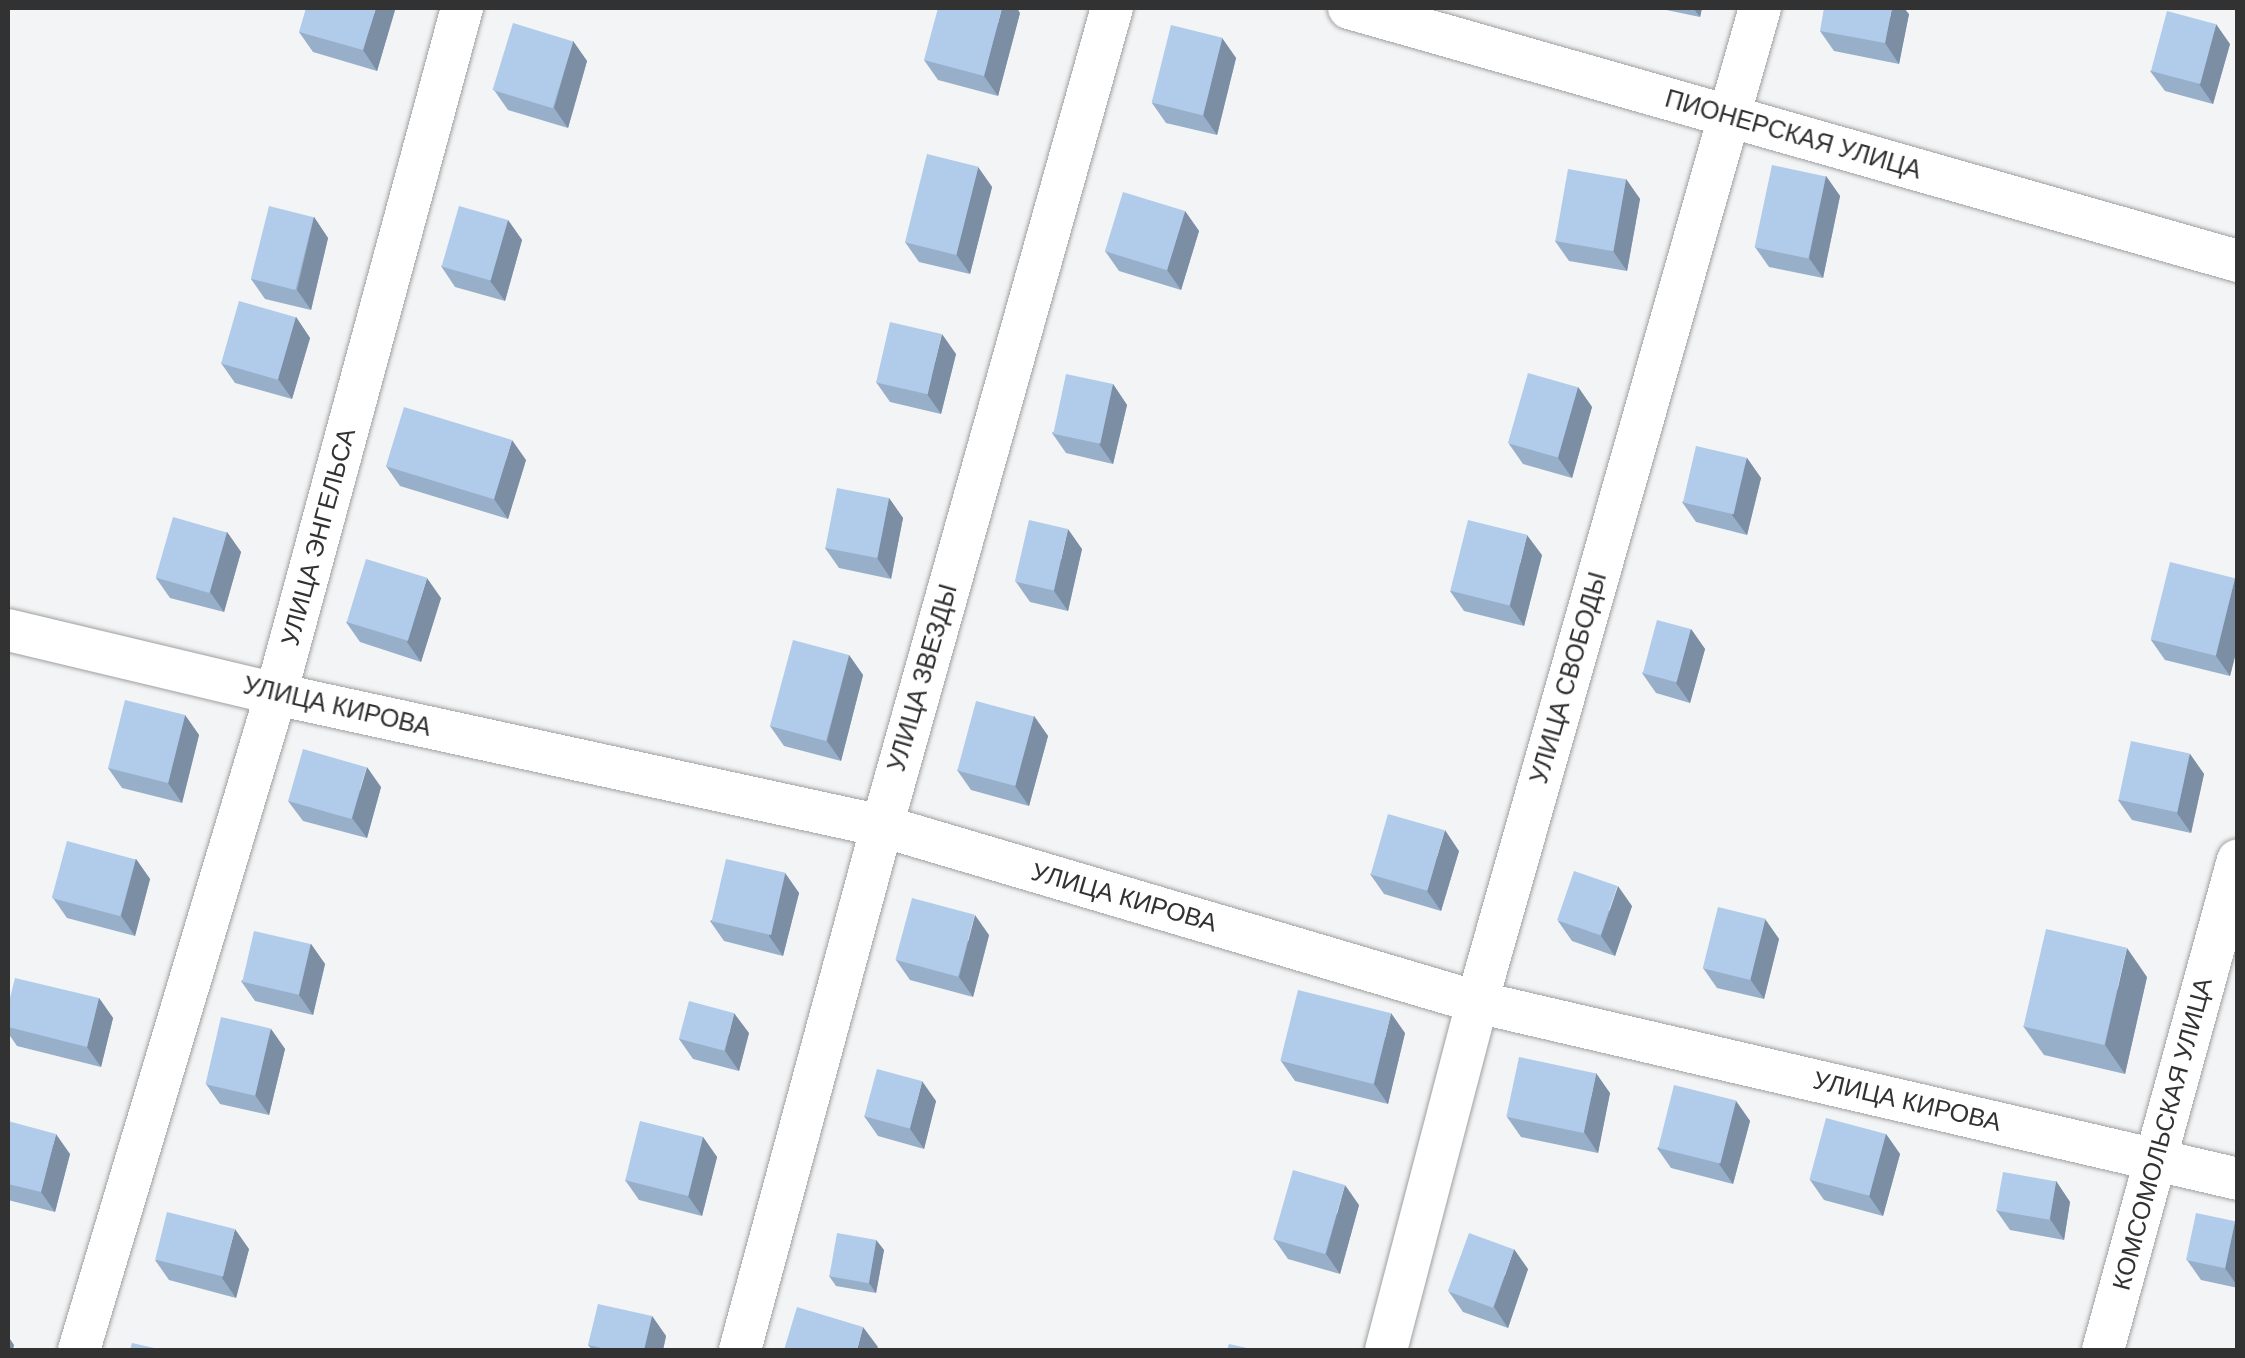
<!DOCTYPE html>
<html>
<head>
<meta charset="utf-8">
<style>
  body { margin:0 }
  #map { position:relative; width:2245px; height:1358px; overflow:hidden; background:#f3f4f5; font-family:"DM Sans",sans-serif }
  div>[style] { position:absolute }
  [style*='--x'] { left:calc(var(--x)*1px); top:calc(var(--y)*1px); width:calc(var(--w)*1px); rotate:calc(var(--a)*1deg) }
  .roads { filter:drop-shadow(0 0 2px #a0a0a1) drop-shadow(0 0 2px #a0a0a1) }
  .street>* { height:42px; margin:-21px; padding:0 21px; transform-origin:21px; border-radius:21px; background:#fff }
  .wall>* { inset:0; background:#98afca }
  .shaded-wall>* { inset:0; background:#7c8ea4 }
  .building>* { inset:0; background:#b1cbeb; transform-origin:0 0 }
  span { translate:-50% -50%; white-space:nowrap; text-align:center; line-height:1.15; -webkit-text-stroke:8px #fff; paint-order:stroke }
  .street-label { font-size:25px; color:#323233 }
  .frame { position:absolute; inset:0; border:10px solid #323233; pointer-events:none }
</style>
</head>
<body>
<div id="map">
  <div class="roads">
    <div class="street">
      <i style="--x:1349;--y:8;--w:924;--a:15.89"></i>
      <i style="--x:8;--y:630;--w:276;--a:13.4"></i>
      <i style="--x:276;--y:694;--w:620;--a:12.29"></i>
      <i style="--x:882;--y:826;--w:620;--a:16.48"></i>
      <i style="--x:1477;--y:1002;--w:781;--a:13.09"></i>
      <i style="--x:79;--y:1350;--w:685;--a:-73.28"></i>
      <i style="--x:276;--y:694;--w:711;--a:-74.83"></i>
      <i style="--x:740;--y:1350;--w:543;--a:-74.84"></i>
      <i style="--x:882;--y:826;--w:850;--a:-74.3"></i>
      <i style="--x:1386;--y:1350;--w:360;--a:-75.3"></i>
      <i style="--x:1477;--y:1002;--w:1034;--a:-74.11"></i>
      <i style="--x:2103;--y:1350;--w:508;--a:-74.6"></i>
    </div>
  </div>
  <div class="wall">
    <i style="clip-path:polygon(1657px 8px,1702px 8px,1700px 17px)"></i>
    <i style="clip-path:polygon(395px 10px,377px 71px,313px 52px,299px 32px)"></i>
    <i style="clip-path:polygon(1020px 13px,998px 96px,938px 80px,924px 60px)"></i>
    <i style="clip-path:polygon(1909px 14px,1899px 64px,1834px 51px,1820px 31px)"></i>
    <i style="clip-path:polygon(1222px 38px,1236px 58px,1217px 135px,1166px 123px,1152px 103px)"></i>
    <i style="clip-path:polygon(573px 41px,587px 61px,568px 128px,508px 110px,494px 90px)"></i>
    <i style="clip-path:polygon(2230px 44px,2213px 104px,2165px 91px,2150px 71px)"></i>
    <i style="clip-path:polygon(978px 167px,992px 187px,970px 274px,919px 262px,905px 242px)"></i>
    <i style="clip-path:polygon(1826px 176px,1840px 196px,1823px 278px,1769px 267px,1755px 247px)"></i>
    <i style="clip-path:polygon(1626px 179px,1640px 199px,1627px 271px,1569px 261px,1555px 241px)"></i>
    <i style="clip-path:polygon(1185px 211px,1199px 231px,1181px 290px,1119px 271px,1105px 251px)"></i>
    <i style="clip-path:polygon(314px 217px,328px 238px,311px 310px,265px 299px,251px 279px)"></i>
    <i style="clip-path:polygon(508px 220px,522px 240px,505px 301px,455px 287px,441px 266px)"></i>
    <i style="clip-path:polygon(296px 317px,310px 338px,292px 399px,235px 383px,221px 363px)"></i>
    <i style="clip-path:polygon(956px 354px,941px 414px,890px 402px,876px 382px)"></i>
    <i style="clip-path:polygon(1113px 384px,1127px 405px,1113px 464px,1066px 453px,1052px 433px)"></i>
    <i style="clip-path:polygon(1578px 387px,1592px 407px,1572px 478px,1523px 464px,1509px 444px)"></i>
    <i style="clip-path:polygon(1747px 458px,1761px 478px,1747px 535px,1696px 522px,1682px 502px)"></i>
    <i style="clip-path:polygon(526px 460px,508px 519px,400px 486px,386px 466px)"></i>
    <i style="clip-path:polygon(889px 498px,903px 518px,891px 579px,839px 568px,825px 548px)"></i>
    <i style="clip-path:polygon(227px 532px,241px 552px,224px 612px,170px 598px,156px 578px)"></i>
    <i style="clip-path:polygon(1082px 549px,1068px 611px,1030px 602px,1016px 582px)"></i>
    <i style="clip-path:polygon(1542px 555px,1524px 626px,1464px 611px,1450px 591px)"></i>
    <i style="clip-path:polygon(2235px 578px,2238px 581px,2238px 645px,2230px 676px,2165px 660px,2151px 640px)"></i>
    <i style="clip-path:polygon(441px 598px,421px 662px,360px 642px,346px 622px)"></i>
    <i style="clip-path:polygon(1691px 629px,1705px 649px,1690px 703px,1656px 693px,1642px 673px)"></i>
    <i style="clip-path:polygon(849px 655px,863px 675px,841px 761px,784px 746px,770px 726px)"></i>
    <i style="clip-path:polygon(185px 715px,199px 735px,182px 803px,122px 788px,108px 768px)"></i>
    <i style="clip-path:polygon(1034px 716px,1048px 736px,1029px 806px,971px 790px,957px 770px)"></i>
    <i style="clip-path:polygon(2190px 754px,2204px 774px,2191px 833px,2132px 820px,2118px 800px)"></i>
    <i style="clip-path:polygon(381px 787px,367px 838px,303px 821px,288px 801px)"></i>
    <i style="clip-path:polygon(1459px 851px,1441px 911px,1384px 894px,1370px 874px)"></i>
    <i style="clip-path:polygon(136px 859px,150px 879px,135px 936px,67px 918px,53px 898px)"></i>
    <i style="clip-path:polygon(785px 873px,799px 893px,783px 956px,724px 941px,710px 921px)"></i>
    <i style="clip-path:polygon(1632px 906px,1615px 956px,1572px 941px,1558px 921px)"></i>
    <i style="clip-path:polygon(1765px 919px,1779px 939px,1764px 999px,1717px 988px,1703px 968px)"></i>
    <i style="clip-path:polygon(989px 935px,973px 997px,910px 980px,896px 960px)"></i>
    <i style="clip-path:polygon(311px 944px,325px 964px,313px 1015px,255px 1001px,241px 981px)"></i>
    <i style="clip-path:polygon(2147px 977px,2125px 1074px,2044px 1055px,2023px 1026px)"></i>
    <i style="clip-path:polygon(99px 998px,113px 1018px,101px 1067px,17px 1046px,8px 1033px,8px 1006px)"></i>
    <i style="clip-path:polygon(271px 1029px,285px 1049px,269px 1115px,220px 1104px,206px 1084px)"></i>
    <i style="clip-path:polygon(749px 1033px,739px 1071px,693px 1059px,679px 1039px)"></i>
    <i style="clip-path:polygon(1405px 1033px,1388px 1104px,1295px 1081px,1281px 1061px)"></i>
    <i style="clip-path:polygon(1610px 1093px,1598px 1153px,1521px 1137px,1507px 1117px)"></i>
    <i style="clip-path:polygon(936px 1101px,924px 1149px,878px 1136px,864px 1116px)"></i>
    <i style="clip-path:polygon(1736px 1101px,1750px 1121px,1733px 1184px,1671px 1168px,1657px 1148px)"></i>
    <i style="clip-path:polygon(8px 1121px,70px 1154px,55px 1212px,8px 1200px)"></i>
    <i style="clip-path:polygon(1886px 1134px,1900px 1154px,1883px 1216px,1824px 1200px,1810px 1180px)"></i>
    <i style="clip-path:polygon(703px 1137px,717px 1157px,702px 1216px,639px 1200px,625px 1180px)"></i>
    <i style="clip-path:polygon(2056px 1181px,2070px 1202px,2064px 1240px,2010px 1230px,1996px 1210px)"></i>
    <i style="clip-path:polygon(1359px 1205px,1340px 1274px,1288px 1259px,1274px 1239px)"></i>
    <i style="clip-path:polygon(2235px 1221px,2238px 1225px,2238px 1288px,2201px 1280px,2187px 1260px)"></i>
    <i style="clip-path:polygon(876px 1240px,884px 1250px,876px 1293px,836px 1286px,829px 1276px)"></i>
    <i style="clip-path:polygon(249px 1249px,236px 1298px,169px 1280px,155px 1260px)"></i>
    <i style="clip-path:polygon(1528px 1269px,1508px 1328px,1463px 1312px,1449px 1292px)"></i>
    <i style="clip-path:polygon(652px 1316px,666px 1336px,663px 1350px,592px 1350px,588px 1345px)"></i>
  </div>
  <div class="shaded-wall">
    <i style="clip-path:polygon(376px 8px,393px 8px,395px 10px,377px 71px,363px 50px)"></i>
    <i style="clip-path:polygon(1002px 8px,1017px 8px,1020px 13px,998px 96px,984px 76px)"></i>
    <i style="clip-path:polygon(1693px 8px,1702px 8px,1700px 17px)"></i>
    <i style="clip-path:polygon(1892px 8px,1904px 8px,1909px 14px,1899px 64px,1885px 43px)"></i>
    <i style="clip-path:polygon(2216px 24px,2230px 44px,2213px 104px,2199px 84px)"></i>
    <i style="clip-path:polygon(1222px 38px,1236px 58px,1217px 135px,1203px 115px)"></i>
    <i style="clip-path:polygon(573px 41px,587px 61px,568px 128px,554px 108px)"></i>
    <i style="clip-path:polygon(978px 167px,992px 187px,970px 274px,956px 254px)"></i>
    <i style="clip-path:polygon(1826px 176px,1840px 196px,1823px 278px,1809px 258px)"></i>
    <i style="clip-path:polygon(1626px 179px,1640px 199px,1627px 271px,1613px 251px)"></i>
    <i style="clip-path:polygon(1185px 211px,1199px 231px,1181px 290px,1167px 270px)"></i>
    <i style="clip-path:polygon(314px 217px,328px 238px,311px 310px,297px 290px)"></i>
    <i style="clip-path:polygon(508px 220px,522px 240px,505px 301px,490px 281px)"></i>
    <i style="clip-path:polygon(296px 317px,310px 338px,292px 399px,278px 379px)"></i>
    <i style="clip-path:polygon(942px 334px,956px 354px,941px 414px,927px 394px)"></i>
    <i style="clip-path:polygon(1113px 384px,1127px 405px,1113px 464px,1099px 444px)"></i>
    <i style="clip-path:polygon(1578px 387px,1592px 407px,1572px 478px,1558px 458px)"></i>
    <i style="clip-path:polygon(512px 440px,526px 460px,508px 519px,494px 499px)"></i>
    <i style="clip-path:polygon(1747px 458px,1761px 478px,1747px 535px,1732px 515px)"></i>
    <i style="clip-path:polygon(889px 498px,903px 518px,891px 579px,877px 558px)"></i>
    <i style="clip-path:polygon(1068px 529px,1082px 549px,1068px 611px,1054px 591px)"></i>
    <i style="clip-path:polygon(227px 532px,241px 552px,224px 612px,210px 592px)"></i>
    <i style="clip-path:polygon(1527px 535px,1542px 555px,1524px 626px,1510px 606px)"></i>
    <i style="clip-path:polygon(427px 578px,441px 598px,421px 662px,407px 642px)"></i>
    <i style="clip-path:polygon(2235px 578px,2238px 581px,2238px 645px,2230px 676px,2216px 656px)"></i>
    <i style="clip-path:polygon(1691px 629px,1705px 649px,1690px 703px,1676px 683px)"></i>
    <i style="clip-path:polygon(849px 655px,863px 675px,841px 761px,827px 741px)"></i>
    <i style="clip-path:polygon(185px 715px,199px 735px,182px 803px,168px 783px)"></i>
    <i style="clip-path:polygon(1034px 716px,1048px 736px,1029px 806px,1015px 786px)"></i>
    <i style="clip-path:polygon(2190px 754px,2204px 774px,2191px 833px,2177px 813px)"></i>
    <i style="clip-path:polygon(367px 767px,381px 787px,367px 838px,352px 818px)"></i>
    <i style="clip-path:polygon(1445px 830px,1459px 851px,1441px 911px,1427px 891px)"></i>
    <i style="clip-path:polygon(136px 859px,150px 879px,135px 936px,121px 916px)"></i>
    <i style="clip-path:polygon(785px 873px,799px 893px,783px 956px,769px 936px)"></i>
    <i style="clip-path:polygon(1618px 886px,1632px 906px,1615px 956px,1601px 936px)"></i>
    <i style="clip-path:polygon(975px 915px,989px 935px,973px 997px,959px 977px)"></i>
    <i style="clip-path:polygon(1765px 919px,1779px 939px,1764px 999px,1750px 979px)"></i>
    <i style="clip-path:polygon(311px 944px,325px 964px,313px 1015px,299px 995px)"></i>
    <i style="clip-path:polygon(2127px 948px,2147px 977px,2125px 1074px,2105px 1045px)"></i>
    <i style="clip-path:polygon(99px 998px,113px 1018px,101px 1067px,87px 1047px)"></i>
    <i style="clip-path:polygon(734px 1013px,749px 1033px,739px 1071px,725px 1051px)"></i>
    <i style="clip-path:polygon(1391px 1013px,1405px 1033px,1388px 1104px,1374px 1084px)"></i>
    <i style="clip-path:polygon(271px 1029px,285px 1049px,269px 1115px,255px 1095px)"></i>
    <i style="clip-path:polygon(1596px 1073px,1610px 1093px,1598px 1153px,1584px 1132px)"></i>
    <i style="clip-path:polygon(922px 1081px,936px 1101px,924px 1149px,910px 1129px)"></i>
    <i style="clip-path:polygon(1736px 1101px,1750px 1121px,1733px 1184px,1719px 1164px)"></i>
    <i style="clip-path:polygon(56px 1134px,70px 1154px,55px 1212px,41px 1192px)"></i>
    <i style="clip-path:polygon(1886px 1134px,1900px 1154px,1883px 1216px,1869px 1196px)"></i>
    <i style="clip-path:polygon(703px 1137px,717px 1157px,702px 1216px,688px 1196px)"></i>
    <i style="clip-path:polygon(2056px 1181px,2070px 1202px,2064px 1240px,2050px 1219px)"></i>
    <i style="clip-path:polygon(1345px 1185px,1359px 1205px,1340px 1274px,1326px 1254px)"></i>
    <i style="clip-path:polygon(2235px 1221px,2238px 1225px,2238px 1287px,2225px 1268px)"></i>
    <i style="clip-path:polygon(235px 1229px,249px 1249px,236px 1298px,222px 1278px)"></i>
    <i style="clip-path:polygon(876px 1240px,884px 1250px,876px 1293px,869px 1283px)"></i>
    <i style="clip-path:polygon(1514px 1249px,1528px 1269px,1508px 1328px,1494px 1307px)"></i>
    <i style="clip-path:polygon(652px 1316px,666px 1336px,663px 1350px,644px 1350px)"></i>
    <i style="clip-path:polygon(863px 1327px,878px 1347px,876px 1350px,857px 1350px)"></i>
    <i style="clip-path:polygon(8px 1336px,14px 1345px,13px 1350px,8px 1350px)"></i>
  </div>
  <div class="building">
    <i style="clip-path:polygon(306px 8px,376px 8px,363px 50px,299px 32px)"></i>
    <i style="clip-path:polygon(938px 8px,1002px 8px,984px 76px,924px 60px)"></i>
    <i style="clip-path:polygon(1824px 8px,1892px 8px,1885px 43px,1820px 31px)"></i>
    <i style="left:2167px;top:11px;width:51px;height:62px;rotate:15deg"></i>
    <i style="left:513px;top:23px;width:63px;height:70px;rotate:17deg"></i>
    <i style="left:1171px;top:25px;width:53px;height:80px;rotate:14deg"></i>
    <i style="left:927px;top:154px;width:53px;height:91px;rotate:14deg"></i>
    <i style="left:1772px;top:165px;width:55px;height:84px;rotate:12deg"></i>
    <i style="left:1568px;top:169px;width:59px;height:73px;rotate:10deg"></i>
    <i style="left:1123px;top:192px;width:65px;height:62px;rotate:17deg"></i>
    <i style="left:269px;top:206px;width:46px;height:75px;rotate:14deg"></i>
    <i style="left:459px;top:206px;width:51px;height:63px;rotate:16deg"></i>
    <i style="left:239px;top:301px;width:59px;height:65px;rotate:16deg"></i>
    <i style="left:890px;top:322px;width:53px;height:62px;rotate:13deg"></i>
    <i style="left:1528px;top:373px;width:52px;height:73px;rotate:16deg"></i>
    <i style="left:1066px;top:374px;width:48px;height:61px;rotate:12deg"></i>
    <i style="left:404px;top:407px;width:113px;height:62px;rotate:17deg"></i>
    <i style="left:1696px;top:446px;width:52px;height:58px;rotate:13deg"></i>
    <i style="left:837px;top:488px;width:53px;height:61px;rotate:11deg"></i>
    <i style="left:173px;top:517px;width:56px;height:63px;rotate:16deg"></i>
    <i style="left:1029px;top:520px;width:40px;height:63px;rotate:13deg"></i>
    <i style="left:1468px;top:520px;width:61px;height:73px;rotate:14deg"></i>
    <i style="left:366px;top:559px;width:64px;height:66px;rotate:17deg"></i>
    <i style="left:2170px;top:562px;width:67px;height:80px;rotate:14deg"></i>
    <i style="left:1657px;top:620px;width:35px;height:55px;rotate:15deg"></i>
    <i style="left:793px;top:640px;width:58px;height:89px;rotate:15deg"></i>
    <i style="left:125px;top:700px;width:62px;height:70px;rotate:14deg"></i>
    <i style="left:976px;top:701px;width:60px;height:72px;rotate:15deg"></i>
    <i style="left:2131px;top:741px;width:60px;height:60px;rotate:12deg"></i>
    <i style="left:303px;top:749px;width:66px;height:54px;rotate:16deg"></i>
    <i style="left:1388px;top:814px;width:59px;height:63px;rotate:16deg"></i>
    <i style="left:67px;top:841px;width:71px;height:59px;rotate:15deg"></i>
    <i style="left:726px;top:859px;width:61px;height:64px;rotate:13deg"></i>
    <i style="left:1574px;top:871px;width:46px;height:52px;rotate:19deg"></i>
    <i style="left:912px;top:898px;width:65px;height:64px;rotate:15deg"></i>
    <i style="left:1718px;top:907px;width:49px;height:63px;rotate:14deg"></i>
    <i style="left:2046px;top:929px;width:83px;height:100px;rotate:13deg"></i>
    <i style="left:254px;top:931px;width:58px;height:52px;rotate:13deg"></i>
    <i style="clip-path:polygon(15px 978px,99px 998px,87px 1047px,8px 1027px,8px 1006px)"></i>
    <i style="left:1298px;top:990px;width:96px;height:73px;rotate:14deg"></i>
    <i style="left:689px;top:1001px;width:47px;height:39px;rotate:15deg"></i>
    <i style="left:221px;top:1017px;width:51px;height:69px;rotate:13deg"></i>
    <i style="left:1519px;top:1057px;width:79px;height:61px;rotate:12deg"></i>
    <i style="left:877px;top:1069px;width:47px;height:49px;rotate:15deg"></i>
    <i style="left:1674px;top:1085px;width:64px;height:65px;rotate:14deg"></i>
    <i style="left:1826px;top:1118px;width:62px;height:64px;rotate:15deg"></i>
    <i style="clip-path:polygon(8px 1121px,56px 1134px,41px 1192px,8px 1184px)"></i>
    <i style="left:640px;top:1121px;width:65px;height:61px;rotate:14deg"></i>
    <i style="left:1293px;top:1170px;width:54px;height:72px;rotate:16deg"></i>
    <i style="left:2003px;top:1172px;width:54px;height:39px;rotate:10deg"></i>
    <i style="left:167px;top:1212px;width:70px;height:49px;rotate:14deg"></i>
    <i style="left:2196px;top:1213px;width:40px;height:48px;rotate:12deg"></i>
    <i style="left:837px;top:1233px;width:40px;height:44px;rotate:10deg"></i>
    <i style="left:1469px;top:1233px;width:48px;height:62px;rotate:20deg"></i>
    <i style="clip-path:polygon(598px 1304px,652px 1316px,644px 1350px,611px 1350px,588px 1345px)"></i>
    <i style="clip-path:polygon(797px 1307px,863px 1327px,857px 1350px,784px 1350px)"></i>
    <i style="clip-path:polygon(132px 1343px,163px 1350px,130px 1350px)"></i>
    <i style="clip-path:polygon(1229px 1344px,1256px 1350px,1227px 1350px)"></i>
  </div>
  <div class="street-label">
    <span style="left:1793px;top:135px;rotate:16deg">ПИОНЕРСКАЯ УЛИЦА</span>
    <span style="left:319px;top:537px;rotate:-75deg">УЛИЦА ЭНГЕЛЬСА</span>
    <span style="left:923px;top:678px;rotate:-74deg">УЛИЦА ЗВЕЗДЫ</span>
    <span style="left:1569px;top:678px;rotate:-74deg">УЛИЦА СВОБОДЫ</span>
    <span style="left:337px;top:707px;rotate:13deg">УЛИЦА КИРОВА</span>
    <span style="left:1124px;top:898px;rotate:16deg">УЛИЦА КИРОВА</span>
    <span style="left:1907px;top:1102px;rotate:13deg">УЛИЦА КИРОВА</span>
    <span style="left:2163px;top:1134px;rotate:-75deg">КОМСОМОЛЬСКАЯ УЛИЦА</span>
  </div>
  <div class="frame"></div>
</div>
</body>
</html>
